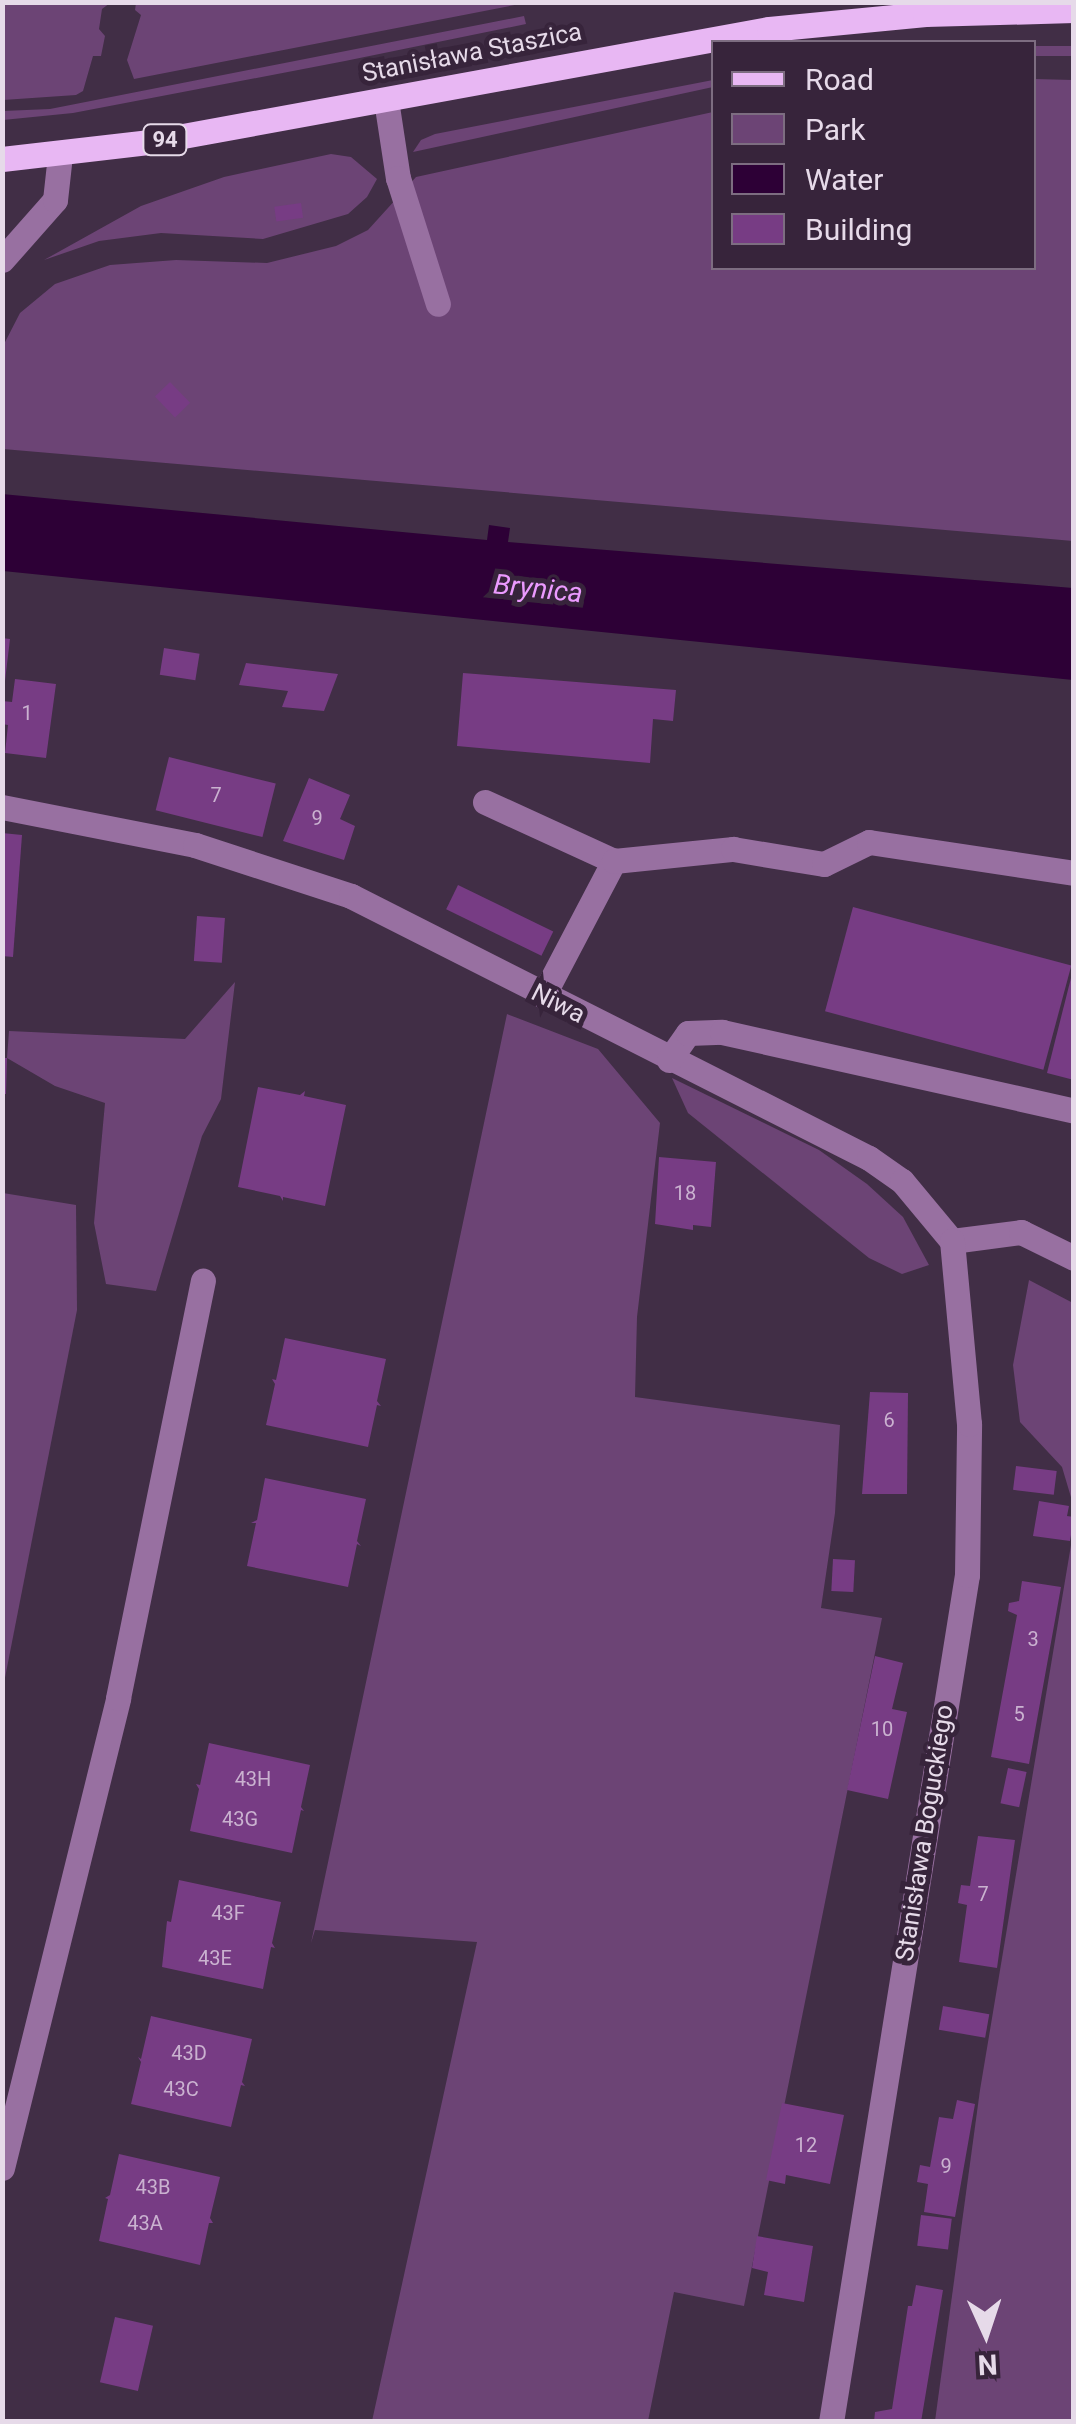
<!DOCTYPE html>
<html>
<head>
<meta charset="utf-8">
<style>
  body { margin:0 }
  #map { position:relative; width:1076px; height:2424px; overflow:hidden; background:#412e46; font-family:Roboto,sans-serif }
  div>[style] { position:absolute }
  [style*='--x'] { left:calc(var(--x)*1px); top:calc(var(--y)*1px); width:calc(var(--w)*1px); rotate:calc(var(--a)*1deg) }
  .green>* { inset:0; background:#6c4475; transform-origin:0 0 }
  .water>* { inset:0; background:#2d0036 }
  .building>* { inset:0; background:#773c84; transform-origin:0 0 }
  .minor>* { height:25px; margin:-12.5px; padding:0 12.5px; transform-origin:12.5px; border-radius:12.5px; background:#9870a1 }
  .major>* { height:25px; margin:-12.5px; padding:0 12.5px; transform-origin:12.5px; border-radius:12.5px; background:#e8b7f3 }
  span { translate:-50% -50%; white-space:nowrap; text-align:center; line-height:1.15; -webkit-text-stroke:10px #37243b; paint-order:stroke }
  .number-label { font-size:20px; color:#cab2d0 }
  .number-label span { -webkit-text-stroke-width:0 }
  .shield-label span { padding:2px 8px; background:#37243b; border:2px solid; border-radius:8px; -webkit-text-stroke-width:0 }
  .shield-label { font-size:22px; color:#e6dae9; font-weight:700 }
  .street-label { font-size:25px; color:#e6dae9 }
  .water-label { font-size:28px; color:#eb9afe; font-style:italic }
  .frame { position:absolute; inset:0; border:5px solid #e6dae9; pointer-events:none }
  .legend { position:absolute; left:711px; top:40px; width:325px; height:230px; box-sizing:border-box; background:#37243b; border:2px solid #7d6d81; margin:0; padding:12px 18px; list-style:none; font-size:30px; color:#e6dae9 }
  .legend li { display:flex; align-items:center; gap:20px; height:50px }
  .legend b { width:50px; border:2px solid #7d6d81 }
  .north { position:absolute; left:936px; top:2284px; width:100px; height:100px; -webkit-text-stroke:8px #37243b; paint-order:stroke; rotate:177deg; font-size:28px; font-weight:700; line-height:40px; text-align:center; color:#e6dae9 }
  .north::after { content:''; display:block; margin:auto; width:35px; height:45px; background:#e6dae9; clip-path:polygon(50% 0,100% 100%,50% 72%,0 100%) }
</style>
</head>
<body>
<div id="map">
  <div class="green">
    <i style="clip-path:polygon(2px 3px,110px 3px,102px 9px,99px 29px,105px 36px,101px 56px,93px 56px,83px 91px,76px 95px,3px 100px)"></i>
    <i style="clip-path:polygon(136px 3px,136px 2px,525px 3px,134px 79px,127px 60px,141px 15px,135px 10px)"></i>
    <i style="clip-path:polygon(524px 16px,526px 24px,345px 61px,73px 113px,3px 120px,3px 111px,50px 109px)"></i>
    <i style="left:1073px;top:46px;width:10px;height:39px;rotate:90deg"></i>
    <i style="clip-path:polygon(1034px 79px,1073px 80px,1073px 541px,3px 449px,3px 346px,20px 313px,55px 284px,110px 265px,176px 260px,267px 263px,336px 246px,368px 230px,416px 177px,713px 112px,714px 268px,1034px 268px)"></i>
    <i style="clip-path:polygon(713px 80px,713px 87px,413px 152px,421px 140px,435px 134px)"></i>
    <i style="clip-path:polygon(331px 154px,351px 157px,377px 179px,367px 197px,348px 214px,263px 239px,161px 233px,99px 241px,44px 260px,141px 206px,224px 177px)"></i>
    <i style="clip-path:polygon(235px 982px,221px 1099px,202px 1136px,156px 1291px,106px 1284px,94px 1223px,105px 1103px,55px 1086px,7px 1058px,9px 1031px,185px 1039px)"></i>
    <i style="clip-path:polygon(507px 1014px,598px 1049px,660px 1123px,637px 1317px,635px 1397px,840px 1425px,835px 1513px,821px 1608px,882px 1618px,744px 2306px,674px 2292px,648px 2421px,372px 2421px,477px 1942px,315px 1930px,311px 1943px)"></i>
    <i style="clip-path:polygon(672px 1078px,819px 1150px,867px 1184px,903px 1217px,929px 1265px,902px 1274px,869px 1258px,688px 1113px)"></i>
    <i style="clip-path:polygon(3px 1193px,76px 1205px,77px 1310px,3px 1688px)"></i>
    <i style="clip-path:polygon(1029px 1280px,1073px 1303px,1073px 1504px,1062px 1467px,1020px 1422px,1013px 1365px)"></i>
    <i style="clip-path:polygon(1073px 1533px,1073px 2421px,935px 2421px,980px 2090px)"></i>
  </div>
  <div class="water">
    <i style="clip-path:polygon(2px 494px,487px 540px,489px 525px,510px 528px,508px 542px,1073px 588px,1073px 680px,3px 571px)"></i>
  </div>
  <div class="building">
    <i style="left:301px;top:203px;width:15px;height:27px;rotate:82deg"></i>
    <i style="left:170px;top:382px;width:29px;height:21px;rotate:46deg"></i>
    <i style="clip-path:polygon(2px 638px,10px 639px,5px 681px,2px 681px)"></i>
    <i style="left:164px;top:648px;width:36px;height:27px;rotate:9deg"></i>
    <i style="clip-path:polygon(246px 663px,338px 674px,324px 711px,282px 707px,288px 691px,239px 685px)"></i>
    <i style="clip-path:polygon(463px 673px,676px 690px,673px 721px,653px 719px,650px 763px,457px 746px)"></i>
    <i style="clip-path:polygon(15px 679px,56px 684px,46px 758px,5px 753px,8px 725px,2px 724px,2px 701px,12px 702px)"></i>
    <i style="left:169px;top:757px;width:110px;height:55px;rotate:14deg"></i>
    <i style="clip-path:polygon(309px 778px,350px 795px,340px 819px,355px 826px,344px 860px,283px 841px)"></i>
    <i style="clip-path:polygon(2px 833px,22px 835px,13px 957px,2px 956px)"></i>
    <i style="left:458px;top:885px;width:106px;height:27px;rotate:26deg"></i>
    <i style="left:853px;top:907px;width:226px;height:108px;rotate:15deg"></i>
    <i style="left:197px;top:916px;width:28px;height:45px;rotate:4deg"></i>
    <i style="clip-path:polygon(1072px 974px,1074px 974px,1074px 1080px,1047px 1073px)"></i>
    <i style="clip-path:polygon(2px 1058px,7px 1058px,6px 1094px,2px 1094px)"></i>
    <i style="clip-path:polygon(258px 1087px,300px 1095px,305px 1091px,304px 1096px,346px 1105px,325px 1206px,283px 1197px,283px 1201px,280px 1196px,238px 1187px)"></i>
    <i style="clip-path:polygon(659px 1157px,716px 1162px,711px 1227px,693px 1225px,693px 1230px,655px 1224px)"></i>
    <i style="clip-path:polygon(285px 1338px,386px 1359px,377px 1401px,381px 1406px,377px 1405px,368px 1447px,266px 1425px,275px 1384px,272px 1379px,276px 1380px)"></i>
    <i style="clip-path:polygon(870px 1392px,908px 1393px,907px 1494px,862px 1494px)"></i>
    <i style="left:1016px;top:1466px;width:41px;height:24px;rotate:7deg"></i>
    <i style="clip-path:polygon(265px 1478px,366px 1499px,357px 1541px,361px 1546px,357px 1544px,348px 1587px,247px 1566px,256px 1523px,251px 1523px,257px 1520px)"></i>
    <i style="clip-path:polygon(1039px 1501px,1069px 1506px,1067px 1516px,1074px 1517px,1070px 1541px,1033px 1536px)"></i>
    <i style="left:833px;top:1559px;width:22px;height:32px;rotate:3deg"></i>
    <i style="clip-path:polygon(1022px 1581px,1061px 1587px,1029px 1764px,991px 1757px,1017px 1615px,1008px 1611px,1009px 1603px,1019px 1601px)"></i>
    <i style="clip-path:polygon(875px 1656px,903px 1663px,892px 1709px,907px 1712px,888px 1799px,847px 1790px)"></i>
    <i style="clip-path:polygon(209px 1743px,310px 1765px,301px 1807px,304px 1811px,301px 1810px,292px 1853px,190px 1831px,199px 1789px,196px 1784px,200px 1785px)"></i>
    <i style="left:1008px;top:1768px;width:19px;height:36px;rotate:12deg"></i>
    <i style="clip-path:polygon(978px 1836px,1015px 1840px,997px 1968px,959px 1962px,967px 1905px,958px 1903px,961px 1885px,970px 1886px)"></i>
    <i style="clip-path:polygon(179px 1880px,281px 1902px,272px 1943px,275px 1948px,271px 1947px,263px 1989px,162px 1967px,167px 1921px,171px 1922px)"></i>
    <i style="left:943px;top:2006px;width:47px;height:24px;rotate:10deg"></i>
    <i style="clip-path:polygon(151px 2016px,252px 2039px,242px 2082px,245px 2086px,241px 2085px,231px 2127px,131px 2104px,141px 2062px,138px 2057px,141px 2059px)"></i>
    <i style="clip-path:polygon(957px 2100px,975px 2104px,955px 2217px,924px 2212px,928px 2184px,917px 2182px,920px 2165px,930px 2167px,939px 2117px,953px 2119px)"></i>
    <i style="clip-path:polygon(782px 2103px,844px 2115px,830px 2184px,786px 2175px,785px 2184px,766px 2180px)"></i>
    <i style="clip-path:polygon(119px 2154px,220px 2177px,210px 2218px,213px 2223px,209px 2223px,200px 2265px,99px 2241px,108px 2199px,105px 2198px,110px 2195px)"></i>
    <i style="left:921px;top:2215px;width:31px;height:31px;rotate:7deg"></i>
    <i style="clip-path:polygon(757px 2236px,813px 2246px,804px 2302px,764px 2295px,768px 2272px,752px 2268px)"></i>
    <i style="clip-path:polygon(916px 2285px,943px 2290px,921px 2422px,874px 2422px,875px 2412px,892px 2409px,908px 2306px,912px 2306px)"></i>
    <i style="left:115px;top:2317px;width:39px;height:67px;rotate:13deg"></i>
  </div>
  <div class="minor">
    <i style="--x:386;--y:100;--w:79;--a:81.3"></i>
    <i style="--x:398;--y:178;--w:132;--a:72.4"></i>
    <i style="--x:2;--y:260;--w:80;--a:-48.5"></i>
    <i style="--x:55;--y:200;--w:45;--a:-83.7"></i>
    <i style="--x:485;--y:802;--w:142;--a:24.6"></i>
    <i style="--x:2;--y:807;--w:197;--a:11.1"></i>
    <i style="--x:195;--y:845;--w:164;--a:18.1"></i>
    <i style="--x:351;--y:896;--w:580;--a:26.83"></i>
    <i style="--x:869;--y:1158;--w:40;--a:34.9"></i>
    <i style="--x:902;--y:1181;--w:78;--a:50.2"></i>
    <i style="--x:543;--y:996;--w:153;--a:-62.3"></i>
    <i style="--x:614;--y:861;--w:120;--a:-5.8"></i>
    <i style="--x:733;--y:849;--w:92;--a:9.4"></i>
    <i style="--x:824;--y:864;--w:50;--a:-26.1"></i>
    <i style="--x:869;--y:842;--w:207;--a:8.6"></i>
    <i style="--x:669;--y:1060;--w:33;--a:-55"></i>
    <i style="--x:688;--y:1033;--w:34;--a:-2"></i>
    <i style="--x:722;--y:1032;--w:361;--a:12.6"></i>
    <i style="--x:952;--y:1241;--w:70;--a:-7.4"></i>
    <i style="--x:1021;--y:1232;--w:59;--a:26.1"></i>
    <i style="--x:2;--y:2168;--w:484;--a:-76.1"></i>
    <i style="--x:118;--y:1698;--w:426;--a:-78.5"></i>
    <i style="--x:831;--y:2422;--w:858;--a:-80.88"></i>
    <i style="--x:967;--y:1575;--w:151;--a:-89.2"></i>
    <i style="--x:969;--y:1424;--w:184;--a:-95.3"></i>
  </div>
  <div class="major">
    <i style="--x:2;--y:159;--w:149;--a:-6.6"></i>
    <i style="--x:150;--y:142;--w:629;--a:-10.35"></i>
    <i style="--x:769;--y:29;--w:157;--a:-5.5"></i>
    <i style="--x:925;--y:14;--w:149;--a:-1.5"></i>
  </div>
  <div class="number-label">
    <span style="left:27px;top:713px">1</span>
    <span style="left:216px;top:795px">7</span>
    <span style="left:317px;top:818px">9</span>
    <span style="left:685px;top:1193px">18</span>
    <span style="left:889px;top:1420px">6</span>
    <span style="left:1033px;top:1639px">3</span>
    <span style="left:1019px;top:1714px">5</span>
    <span style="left:882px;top:1729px">10</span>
    <span style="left:253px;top:1779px">43H</span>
    <span style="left:240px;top:1819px">43G</span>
    <span style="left:983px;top:1894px">7</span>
    <span style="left:228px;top:1913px">43F</span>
    <span style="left:215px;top:1958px">43E</span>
    <span style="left:189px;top:2053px">43D</span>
    <span style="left:181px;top:2089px">43C</span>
    <span style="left:806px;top:2145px">12</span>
    <span style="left:946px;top:2166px">9</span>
    <span style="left:153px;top:2187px">43B</span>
    <span style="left:145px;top:2223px">43A</span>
  </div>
  <div class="shield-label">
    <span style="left:165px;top:140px">94</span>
  </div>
  <div class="street-label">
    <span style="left:472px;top:53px;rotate:-11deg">Stanisława Staszica</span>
    <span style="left:558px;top:1004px;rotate:27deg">Niwa</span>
    <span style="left:925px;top:1833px;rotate:-81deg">Stanisława Boguckiego</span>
  </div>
  <div class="water-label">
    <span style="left:538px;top:589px;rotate:6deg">Brynica</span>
  </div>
  <div class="frame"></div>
  <ul class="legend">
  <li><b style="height:12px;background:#e8b7f3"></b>Road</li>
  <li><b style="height:28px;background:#6c4475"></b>Park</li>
  <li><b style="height:28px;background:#2d0036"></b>Water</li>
  <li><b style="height:28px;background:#773c84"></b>Building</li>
  </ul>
  <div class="north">N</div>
</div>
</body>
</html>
